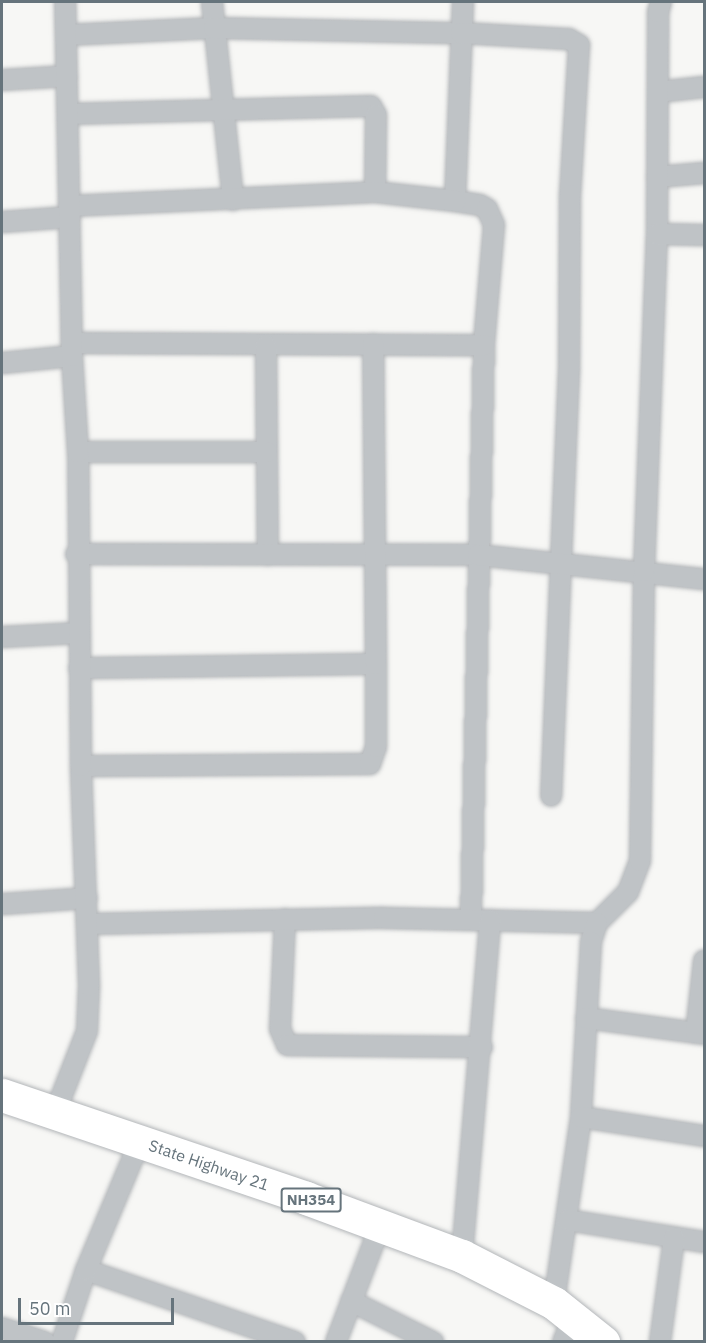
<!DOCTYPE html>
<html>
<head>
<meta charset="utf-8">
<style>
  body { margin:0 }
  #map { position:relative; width:706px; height:1343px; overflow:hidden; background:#f7f7f5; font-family:"IBM Plex Sans",sans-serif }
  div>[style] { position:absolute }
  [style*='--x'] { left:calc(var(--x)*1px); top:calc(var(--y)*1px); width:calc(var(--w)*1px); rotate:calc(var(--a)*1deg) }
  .roads { filter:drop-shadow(0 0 2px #b3b6b9) drop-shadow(0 0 2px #b3b6b9) }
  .minor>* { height:20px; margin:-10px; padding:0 10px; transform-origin:10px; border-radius:10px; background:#bfc3c6 }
  .trunk>* { height:33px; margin:-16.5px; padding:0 16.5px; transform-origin:16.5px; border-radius:16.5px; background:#fff }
  span { translate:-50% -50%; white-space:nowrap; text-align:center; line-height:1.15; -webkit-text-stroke:6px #fff; paint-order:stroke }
  .shield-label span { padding:2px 4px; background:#fff; border:2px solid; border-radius:4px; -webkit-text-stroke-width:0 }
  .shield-label { font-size:15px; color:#66747c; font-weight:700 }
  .street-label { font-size:16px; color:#66747c }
  .frame { position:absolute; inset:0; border:3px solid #66747c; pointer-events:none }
  .scale { position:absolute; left:18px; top:1298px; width:156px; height:27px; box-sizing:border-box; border:3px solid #66747c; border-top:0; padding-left:8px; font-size:18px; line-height:21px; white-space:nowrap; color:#66747c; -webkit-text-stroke:4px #fff; paint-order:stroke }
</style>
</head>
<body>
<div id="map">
  <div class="roads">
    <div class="minor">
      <i style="--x:212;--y:2;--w:199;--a:83.9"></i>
      <i style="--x:463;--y:2;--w:199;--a:92.3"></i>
      <i style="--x:455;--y:201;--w:25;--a:9"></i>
      <i style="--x:480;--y:205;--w:8;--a:30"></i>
      <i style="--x:487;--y:209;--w:17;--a:66"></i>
      <i style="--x:494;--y:225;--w:120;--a:94.8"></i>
      <i style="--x:484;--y:345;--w:574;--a:91.3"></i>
      <i style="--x:66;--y:35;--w:148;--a:-2.7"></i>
      <i style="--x:214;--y:28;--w:247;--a:1.2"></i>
      <i style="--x:461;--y:33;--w:108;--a:3.2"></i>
      <i style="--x:569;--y:39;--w:12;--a:31"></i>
      <i style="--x:579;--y:45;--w:150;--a:93.4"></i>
      <i style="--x:570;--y:195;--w:175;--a:90.3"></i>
      <i style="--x:569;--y:370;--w:426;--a:92.4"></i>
      <i style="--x:2;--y:80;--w:65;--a:-3.5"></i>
      <i style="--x:658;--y:92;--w:46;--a:-6.2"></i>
      <i style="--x:68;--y:114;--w:303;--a:-1.5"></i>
      <i style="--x:371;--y:106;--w:10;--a:61"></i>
      <i style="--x:376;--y:115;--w:77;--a:90.7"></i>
      <i style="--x:657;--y:177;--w:47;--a:-4.9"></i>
      <i style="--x:69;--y:206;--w:306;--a:-2.6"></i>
      <i style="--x:375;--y:192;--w:81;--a:6.4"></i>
      <i style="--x:2;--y:222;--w:68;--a:-4.2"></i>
      <i style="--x:657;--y:234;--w:222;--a:-89.7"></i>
      <i style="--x:658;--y:12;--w:10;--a:-73"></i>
      <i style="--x:72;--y:343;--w:412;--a:0.3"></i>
      <i style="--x:266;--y:346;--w:209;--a:89.5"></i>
      <i style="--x:2;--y:363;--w:70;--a:-5.7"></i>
      <i style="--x:78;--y:452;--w:189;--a:0"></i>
      <i style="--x:76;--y:554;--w:402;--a:0.1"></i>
      <i style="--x:478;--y:555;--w:227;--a:6.1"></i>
      <i style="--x:2;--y:637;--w:76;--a:-3"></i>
      <i style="--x:79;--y:668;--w:297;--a:-0.8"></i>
      <i style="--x:81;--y:766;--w:289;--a:-0.4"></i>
      <i style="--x:370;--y:764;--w:18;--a:-71"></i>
      <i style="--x:376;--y:747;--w:83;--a:-90"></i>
      <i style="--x:376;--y:664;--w:320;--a:-90.5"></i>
      <i style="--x:2;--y:904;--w:85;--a:-4"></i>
      <i style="--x:285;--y:919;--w:110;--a:92.6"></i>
      <i style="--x:280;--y:1029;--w:17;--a:66"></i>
      <i style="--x:287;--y:1045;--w:195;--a:0.6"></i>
      <i style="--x:597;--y:923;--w:44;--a:-45"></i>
      <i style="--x:628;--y:892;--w:33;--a:-69"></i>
      <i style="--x:640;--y:861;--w:290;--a:-89.2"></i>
      <i style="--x:644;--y:571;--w:337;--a:-87.8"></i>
      <i style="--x:657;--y:234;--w:47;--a:1.2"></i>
      <i style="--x:89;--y:924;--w:295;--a:-1.2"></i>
      <i style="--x:384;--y:918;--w:213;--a:1.3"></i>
      <i style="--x:597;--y:923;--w:20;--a:108"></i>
      <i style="--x:591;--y:942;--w:175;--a:93.3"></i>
      <i style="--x:581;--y:1117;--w:188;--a:98.3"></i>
      <i style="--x:586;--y:1018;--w:119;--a:7.7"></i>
      <i style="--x:696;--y:1033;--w:73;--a:-83.7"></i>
      <i style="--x:55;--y:1113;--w:88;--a:-68.7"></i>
      <i style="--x:87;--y:1031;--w:45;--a:-87.5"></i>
      <i style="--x:89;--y:986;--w:220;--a:-92.1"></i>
      <i style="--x:81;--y:766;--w:314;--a:-90.5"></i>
      <i style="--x:78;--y:452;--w:96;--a:-93.6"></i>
      <i style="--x:72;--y:356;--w:354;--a:-91.1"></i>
      <i style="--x:581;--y:1117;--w:124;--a:8.8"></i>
      <i style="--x:567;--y:1220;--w:139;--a:9.1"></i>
      <i style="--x:462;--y:1256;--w:337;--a:-85.2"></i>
      <i style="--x:86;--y:1270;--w:221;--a:19"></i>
      <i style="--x:351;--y:1301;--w:92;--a:26.6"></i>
      <i style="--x:2;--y:1328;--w:45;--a:18"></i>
      <i style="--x:62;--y:1342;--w:76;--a:-71.6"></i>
      <i style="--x:86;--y:1270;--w:140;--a:-67.3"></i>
      <i style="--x:336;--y:1342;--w:124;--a:-69.2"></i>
      <i style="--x:563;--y:1342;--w:27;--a:-68"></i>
      <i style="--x:660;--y:1342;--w:105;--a:-82.3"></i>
    </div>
    <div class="trunk">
      <i style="--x:2;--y:1095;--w:321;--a:18.7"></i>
      <i style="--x:306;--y:1198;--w:166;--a:20.4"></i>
      <i style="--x:462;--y:1256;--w:103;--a:27.1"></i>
      <i style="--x:554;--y:1303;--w:63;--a:38.5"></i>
    </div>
  </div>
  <div class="shield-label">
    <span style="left:311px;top:1200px">NH354</span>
  </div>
  <div class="street-label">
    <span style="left:209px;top:1165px;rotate:19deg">State Highway 21</span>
  </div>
  <div class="frame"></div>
  <div class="scale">50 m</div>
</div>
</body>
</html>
